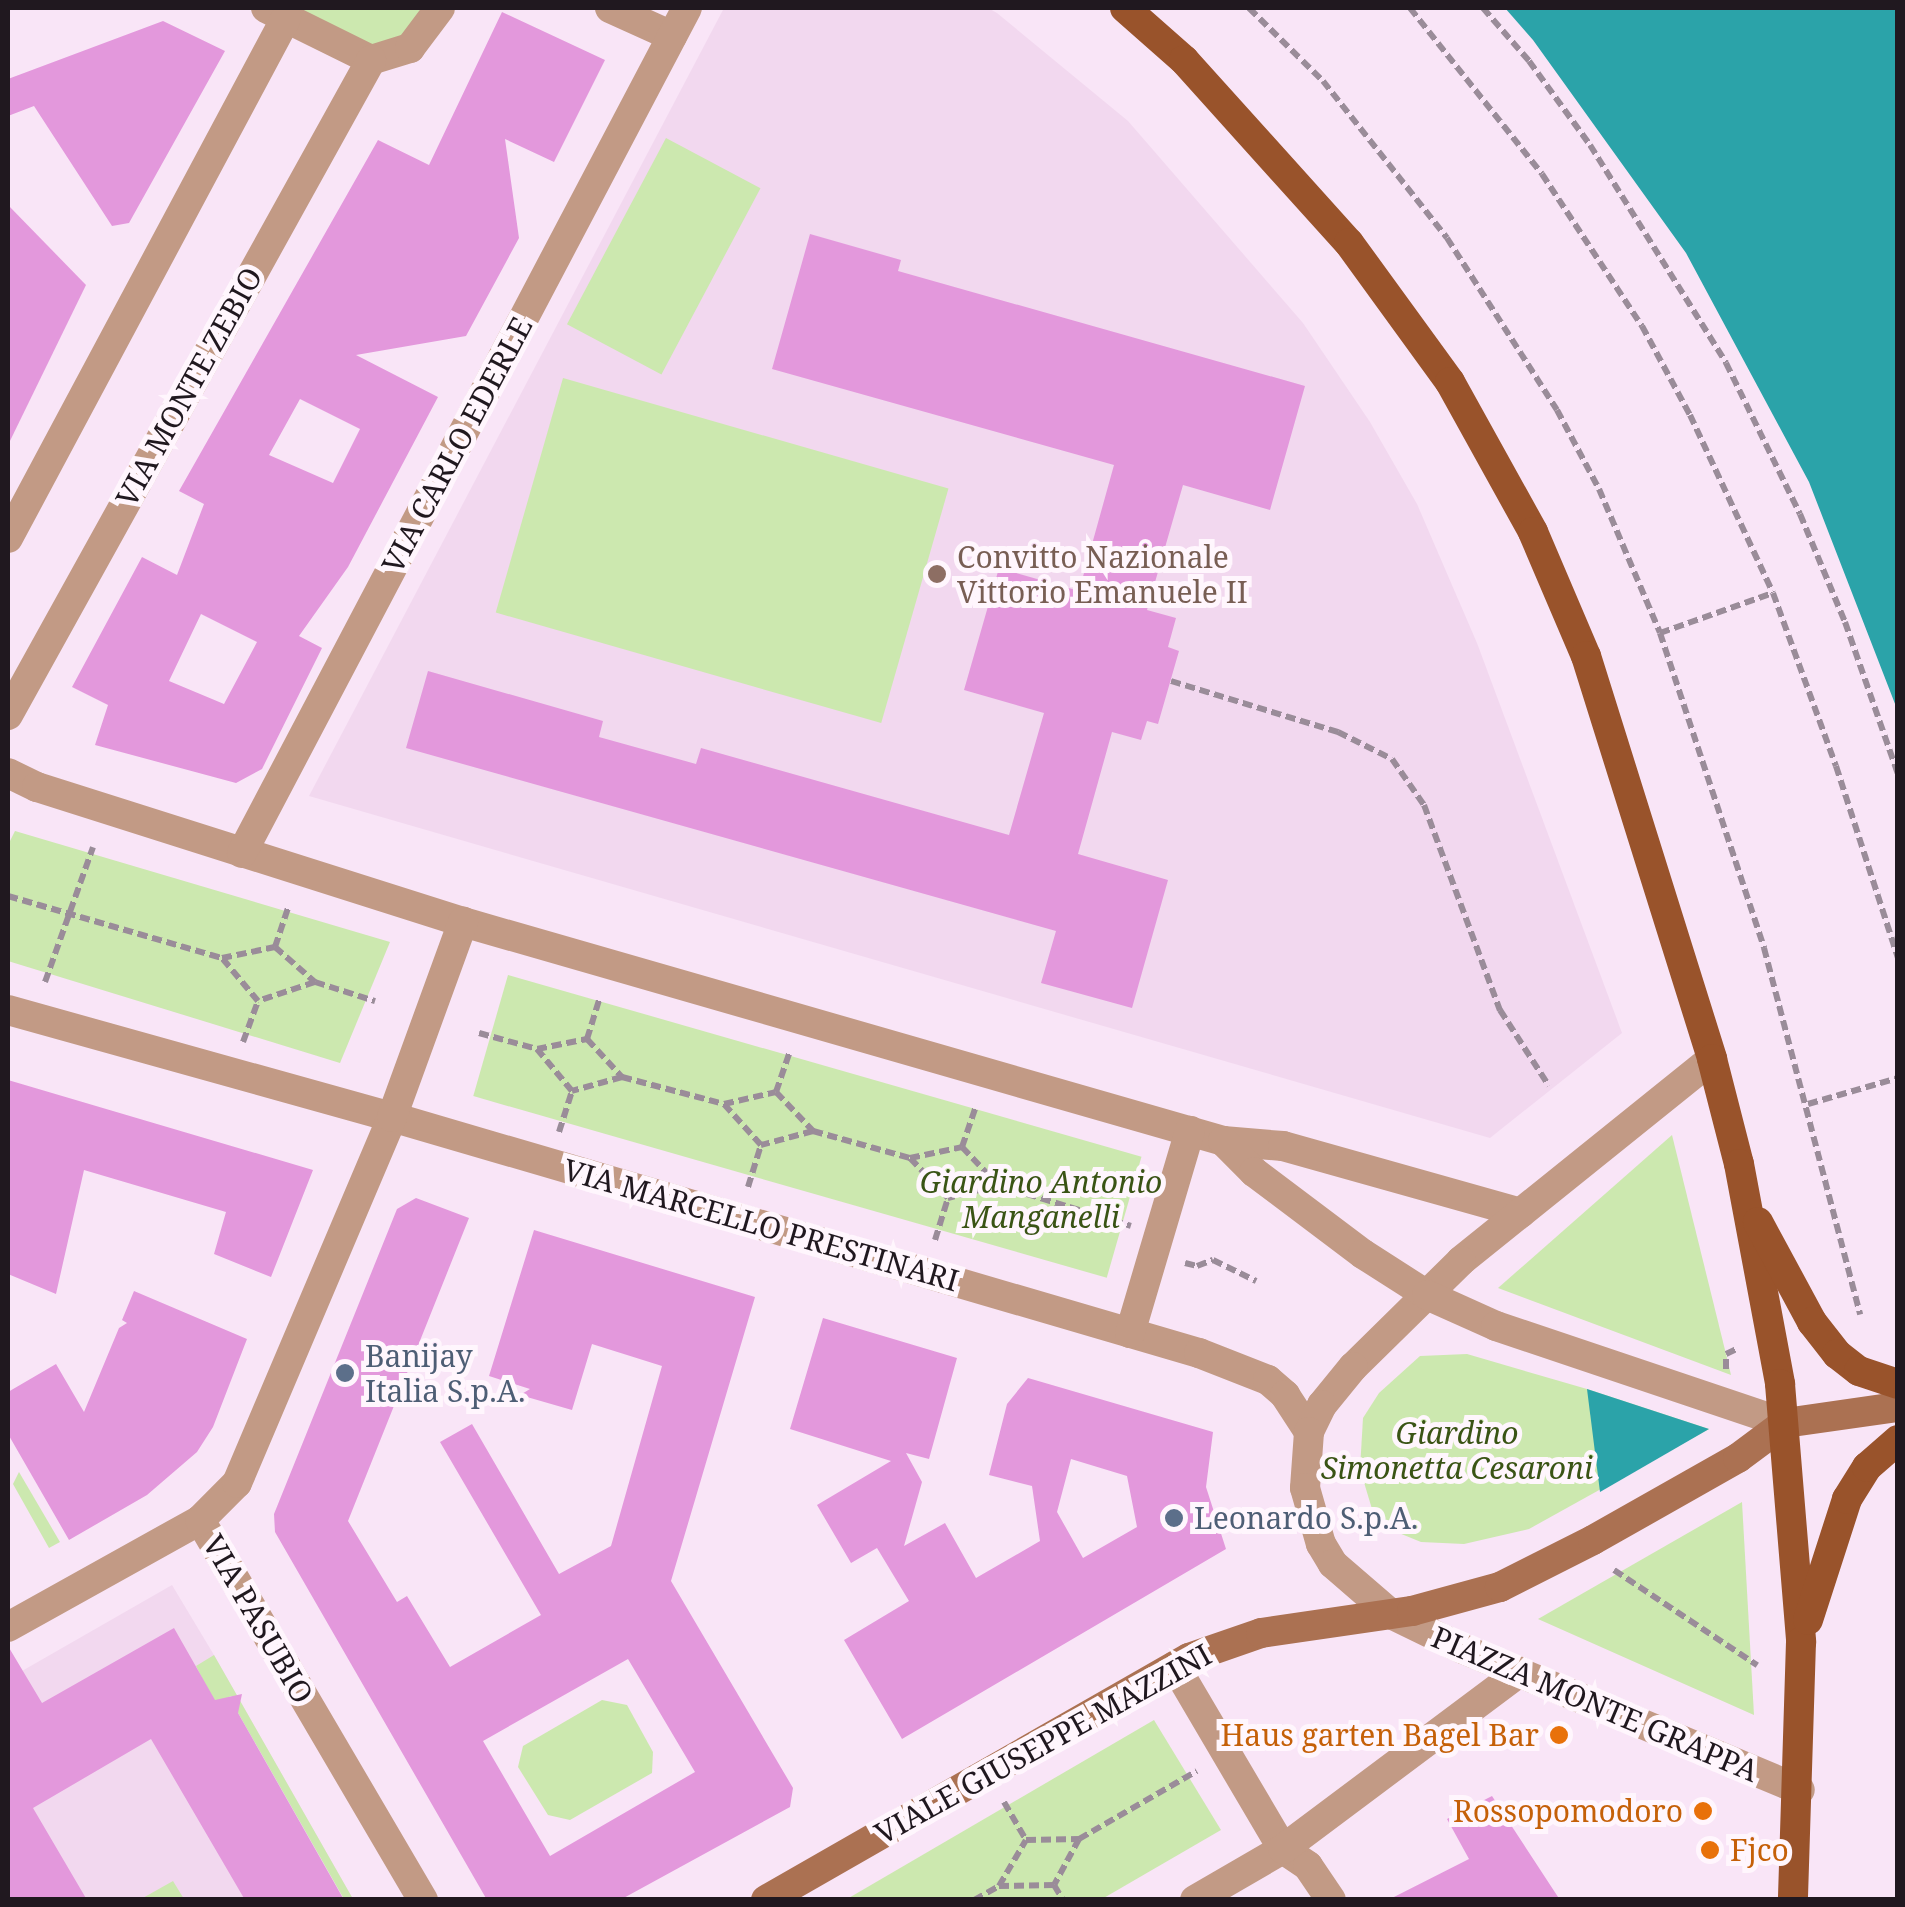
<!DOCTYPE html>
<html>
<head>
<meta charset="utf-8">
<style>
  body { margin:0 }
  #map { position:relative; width:1905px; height:1907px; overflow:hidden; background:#f9e5f7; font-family:"Noto Serif",serif }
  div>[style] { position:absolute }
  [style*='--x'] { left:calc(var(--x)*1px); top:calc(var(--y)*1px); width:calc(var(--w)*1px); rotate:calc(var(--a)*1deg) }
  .built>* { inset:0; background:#f2d8ef }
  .green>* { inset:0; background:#cce8af; transform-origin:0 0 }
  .water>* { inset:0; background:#2ba3a9 }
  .building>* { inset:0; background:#e398dc }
  .path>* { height:6px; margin-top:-3px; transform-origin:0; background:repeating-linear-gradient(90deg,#9a8c99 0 10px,transparent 0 15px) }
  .minor>* { height:30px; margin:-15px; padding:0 15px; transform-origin:15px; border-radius:15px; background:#c29a85 }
  .secondary>* { height:30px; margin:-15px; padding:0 15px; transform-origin:15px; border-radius:15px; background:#ab7152 }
  .primary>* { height:30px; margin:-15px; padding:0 15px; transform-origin:15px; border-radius:15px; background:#99532b }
  .dots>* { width:28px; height:28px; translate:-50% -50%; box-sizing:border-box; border:5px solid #fff6fd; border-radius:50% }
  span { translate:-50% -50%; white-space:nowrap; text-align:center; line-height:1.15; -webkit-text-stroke:10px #fff6fd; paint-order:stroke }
  .street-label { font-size:30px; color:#20181f }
  .education-label { font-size:30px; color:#785e54 }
  .left { translate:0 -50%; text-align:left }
  .park-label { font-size:30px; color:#3a5415; font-style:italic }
  .service-label { font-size:30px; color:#4e5e75 }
  .food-label { font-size:30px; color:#c56008 }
  .right { translate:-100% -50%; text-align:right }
  .frame { position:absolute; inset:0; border:10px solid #20181f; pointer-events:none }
</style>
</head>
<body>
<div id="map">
  <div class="built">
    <i style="clip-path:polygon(724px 8px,988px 8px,997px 13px,1128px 121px,1303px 323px,1370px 422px,1417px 504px,1477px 643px,1622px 1033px,1490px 1138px,309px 796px)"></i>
    <i style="clip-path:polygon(172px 1585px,214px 1655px,353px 1899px,8px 1899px,8px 1679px)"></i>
  </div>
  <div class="green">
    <i style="clip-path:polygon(289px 8px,421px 8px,408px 33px,371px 49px)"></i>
    <i style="left:666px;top:138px;width:107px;height:211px;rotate:28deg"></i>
    <i style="left:563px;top:378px;width:401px;height:244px;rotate:16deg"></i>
    <i style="clip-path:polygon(15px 831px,390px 942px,340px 1063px,8px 961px,8px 845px)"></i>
    <i style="left:508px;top:975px;width:659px;height:126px;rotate:16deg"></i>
    <i style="clip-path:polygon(1672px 1135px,1726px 1354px,1731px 1375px,1498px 1288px)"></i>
    <i style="clip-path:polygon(1467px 1354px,1587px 1389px,1709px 1429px,1529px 1529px,1464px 1544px,1421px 1542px,1394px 1531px,1372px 1509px,1360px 1469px,1363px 1418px,1379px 1393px,1420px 1356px)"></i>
    <i style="clip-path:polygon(19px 1472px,60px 1542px,49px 1548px,13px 1484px)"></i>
    <i style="clip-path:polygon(1742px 1502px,1754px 1715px,1538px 1619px)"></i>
    <i style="clip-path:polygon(214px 1655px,353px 1899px,344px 1899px,237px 1711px,238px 1701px,231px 1696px,215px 1704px,196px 1666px)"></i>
    <i style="clip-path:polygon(602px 1700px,627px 1705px,653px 1752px,652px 1773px,570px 1820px,548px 1815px,518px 1767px,523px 1746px)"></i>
    <i style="clip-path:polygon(1154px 1720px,1221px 1830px,1102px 1899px,847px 1899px)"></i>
    <i style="clip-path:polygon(173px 1881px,184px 1899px,141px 1899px)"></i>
  </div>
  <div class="water">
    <i style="clip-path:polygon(1505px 8px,1897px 8px,1897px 709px,1809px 482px,1686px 253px,1533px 40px)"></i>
    <i style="clip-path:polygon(1587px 1389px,1709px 1429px,1600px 1492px)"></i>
  </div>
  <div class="building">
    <i style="clip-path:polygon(evenodd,502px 12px,605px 60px,554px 162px,505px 139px,519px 238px,466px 336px,356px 355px,438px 397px,348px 567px,299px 636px,322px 648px,262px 769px,236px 783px,95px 745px,108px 705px,72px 687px,142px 557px,177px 575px,204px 504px,179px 491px,378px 140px,429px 165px,502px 12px,300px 399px,360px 429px,333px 483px,269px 455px,300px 399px,502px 12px,201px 614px,257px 642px,224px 704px,169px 681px,201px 614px)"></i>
    <i style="clip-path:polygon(163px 21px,225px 51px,129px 223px,112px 226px,34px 106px,8px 116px,8px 79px)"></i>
    <i style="clip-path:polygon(8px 205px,86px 285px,8px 445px)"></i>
    <i style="clip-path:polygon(810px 234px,901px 260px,898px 271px,1305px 386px,1270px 510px,1183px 485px,1147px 610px,1176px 618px,1168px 647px,1179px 651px,1158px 724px,1147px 721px,1141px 740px,1112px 732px,1078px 854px,1168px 880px,1132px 1008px,1041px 983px,1056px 931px,406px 748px,428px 671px,603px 721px,599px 737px,696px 764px,701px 748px,1009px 835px,1044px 713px,964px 690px,999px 568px,1079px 591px,1114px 465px,772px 369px)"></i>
    <i style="clip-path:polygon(8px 1080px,313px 1170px,271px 1277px,214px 1254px,226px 1212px,84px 1170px,56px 1294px,8px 1274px)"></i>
    <i style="clip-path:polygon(evenodd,416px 1198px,469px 1218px,348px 1521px,397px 1602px,407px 1596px,450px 1667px,541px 1615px,440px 1442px,472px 1424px,559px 1574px,611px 1546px,662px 1366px,592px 1344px,572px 1410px,520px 1395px,530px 1389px,489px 1376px,534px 1230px,755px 1297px,671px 1581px,793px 1788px,790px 1807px,620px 1900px,487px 1900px,275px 1532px,274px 1514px,397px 1209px,416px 1198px,628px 1659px,695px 1772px,550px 1856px,483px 1741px,628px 1659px)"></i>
    <i style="clip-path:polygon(134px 1291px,247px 1339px,213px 1427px,197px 1452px,147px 1495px,69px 1540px,8px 1434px,8px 1392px,56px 1364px,84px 1412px,119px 1328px,127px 1323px,122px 1320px)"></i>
    <i style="clip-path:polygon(evenodd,823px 1318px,957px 1358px,929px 1459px,906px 1453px,922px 1482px,904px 1546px,945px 1523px,976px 1578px,1040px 1541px,1032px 1486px,989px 1475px,1007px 1404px,1028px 1378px,1213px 1432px,1206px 1487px,1226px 1549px,902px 1739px,844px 1640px,909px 1601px,877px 1548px,851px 1563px,817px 1505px,891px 1461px,790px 1429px,823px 1318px,1071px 1459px,1127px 1476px,1137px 1527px,1083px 1558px,1057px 1512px,1071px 1459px)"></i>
    <i style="clip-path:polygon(174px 1628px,215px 1700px,242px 1694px,238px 1713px,344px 1900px,245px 1900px,151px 1739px,33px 1808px,87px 1900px,8px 1900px,8px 1646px,42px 1703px)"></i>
    <i style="clip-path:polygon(1492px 1796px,1560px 1900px,1388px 1900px,1469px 1859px,1447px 1819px)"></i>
  </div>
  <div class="path">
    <i style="--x:1249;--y:8;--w:104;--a:44.6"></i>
    <i style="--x:1323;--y:81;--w:200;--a:51.7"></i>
    <i style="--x:1447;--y:238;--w:204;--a:57.4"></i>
    <i style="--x:1557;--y:410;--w:89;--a:62"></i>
    <i style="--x:1599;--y:489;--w:156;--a:67"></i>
    <i style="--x:1660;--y:633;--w:332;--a:71.7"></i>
    <i style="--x:1764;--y:948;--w:379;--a:75.3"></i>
    <i style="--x:1410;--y:8;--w:212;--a:51.5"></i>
    <i style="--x:1542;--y:174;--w:182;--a:56.7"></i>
    <i style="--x:1642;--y:326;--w:101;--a:61.7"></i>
    <i style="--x:1690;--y:415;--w:196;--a:65"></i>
    <i style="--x:1773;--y:593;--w:184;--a:70"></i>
    <i style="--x:1836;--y:766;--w:202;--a:72.1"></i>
    <i style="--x:1483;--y:8;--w:70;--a:49"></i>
    <i style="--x:1529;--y:61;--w:104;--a:54"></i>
    <i style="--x:1590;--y:145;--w:257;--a:58"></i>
    <i style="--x:1726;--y:363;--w:168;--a:63.9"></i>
    <i style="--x:1800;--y:514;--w:117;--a:67.4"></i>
    <i style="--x:1845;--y:622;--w:161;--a:70.8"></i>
    <i style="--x:1660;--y:633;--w:120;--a:-19.5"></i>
    <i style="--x:1171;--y:681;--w:175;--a:17"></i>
    <i style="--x:1338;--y:732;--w:60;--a:26.6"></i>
    <i style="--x:1392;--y:759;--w:56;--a:55.2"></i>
    <i style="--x:1424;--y:805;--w:219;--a:69.7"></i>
    <i style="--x:1500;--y:1010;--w:90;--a:57.2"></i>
    <i style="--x:8;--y:896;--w:223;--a:16.2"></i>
    <i style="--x:222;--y:958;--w:54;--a:-11.7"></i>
    <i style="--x:275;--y:947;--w:53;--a:41.2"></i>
    <i style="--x:315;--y:982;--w:60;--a:161.6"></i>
    <i style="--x:258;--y:1001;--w:56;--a:-129.9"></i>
    <i style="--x:275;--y:947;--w:44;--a:-71.6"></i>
    <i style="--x:45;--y:982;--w:143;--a:-70.4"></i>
    <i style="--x:315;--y:982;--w:63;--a:17.6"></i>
    <i style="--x:479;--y:1033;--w:60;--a:15.4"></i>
    <i style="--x:537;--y:1049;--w:51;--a:-11.3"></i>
    <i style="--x:587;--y:1039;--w:52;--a:47.4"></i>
    <i style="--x:622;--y:1077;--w:52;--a:164.4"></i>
    <i style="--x:572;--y:1091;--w:55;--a:-129.8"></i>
    <i style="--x:587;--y:1039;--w:44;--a:-72.8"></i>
    <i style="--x:243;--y:1042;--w:44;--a:-69.9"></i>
    <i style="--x:622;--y:1077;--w:106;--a:14.8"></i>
    <i style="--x:724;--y:1104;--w:53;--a:-13"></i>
    <i style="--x:776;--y:1092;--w:54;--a:46.5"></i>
    <i style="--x:813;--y:1131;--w:54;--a:164.9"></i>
    <i style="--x:761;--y:1145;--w:55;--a:-132.1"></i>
    <i style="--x:776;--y:1092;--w:43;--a:-71.1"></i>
    <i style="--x:1808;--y:1104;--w:94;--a:-16.1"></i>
    <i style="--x:813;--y:1131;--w:101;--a:15.6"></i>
    <i style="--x:910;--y:1158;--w:53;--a:-11.9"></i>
    <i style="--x:962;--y:1147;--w:52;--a:46.5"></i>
    <i style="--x:998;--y:1185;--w:52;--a:165.4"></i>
    <i style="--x:948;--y:1198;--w:55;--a:-133.5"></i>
    <i style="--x:559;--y:1132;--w:43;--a:-72.4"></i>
    <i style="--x:962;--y:1147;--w:43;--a:-71.1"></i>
    <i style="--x:998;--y:1185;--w:139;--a:17.1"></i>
    <i style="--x:748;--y:1187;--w:44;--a:-72.8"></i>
    <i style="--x:935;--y:1240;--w:44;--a:-72.8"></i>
    <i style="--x:1185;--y:1263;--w:12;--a:14"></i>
    <i style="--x:1197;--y:1266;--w:17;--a:-21"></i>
    <i style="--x:1213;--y:1260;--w:48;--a:26"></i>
    <i style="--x:1726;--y:1369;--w:15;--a:-90"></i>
    <i style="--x:1726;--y:1354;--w:14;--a:-25"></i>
    <i style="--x:1614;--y:1570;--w:172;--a:33.6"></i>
    <i style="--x:1004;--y:1802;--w:44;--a:59.9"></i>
    <i style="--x:1079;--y:1839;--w:136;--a:-30"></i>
    <i style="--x:1054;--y:1885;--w:17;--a:59"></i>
    <i style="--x:974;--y:1900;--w:29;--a:-29"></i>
    <i style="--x:999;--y:1886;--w:53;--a:-59.6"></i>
    <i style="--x:1026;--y:1840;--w:53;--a:-1.1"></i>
    <i style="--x:1079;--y:1839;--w:52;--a:118.5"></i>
    <i style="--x:1054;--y:1885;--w:55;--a:179"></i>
  </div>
  <div class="minor">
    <i style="--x:266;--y:8;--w:117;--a:26.3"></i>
    <i style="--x:371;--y:60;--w:41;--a:-17.1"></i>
    <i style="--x:410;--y:48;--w:50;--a:-53.1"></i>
    <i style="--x:610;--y:8;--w:68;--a:24.3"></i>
    <i style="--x:8;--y:538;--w:590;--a:-61.87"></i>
    <i style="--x:8;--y:715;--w:749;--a:-61"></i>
    <i style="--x:8;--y:773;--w:32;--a:26"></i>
    <i style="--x:37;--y:787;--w:447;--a:17.6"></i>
    <i style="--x:463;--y:922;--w:791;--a:16.07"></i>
    <i style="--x:1223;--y:1141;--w:60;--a:4.8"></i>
    <i style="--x:1283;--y:1146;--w:247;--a:15.7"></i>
    <i style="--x:242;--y:853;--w:955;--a:-62.23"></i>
    <i style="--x:8;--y:1010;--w:399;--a:15.6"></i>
    <i style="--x:392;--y:1117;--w:841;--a:16.3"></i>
    <i style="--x:1199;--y:1353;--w:74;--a:21.4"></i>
    <i style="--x:1268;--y:1380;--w:23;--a:41"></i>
    <i style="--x:1285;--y:1395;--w:44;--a:57"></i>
    <i style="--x:1712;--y:1059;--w:322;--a:141.2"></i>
    <i style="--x:1461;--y:1261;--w:151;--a:135.5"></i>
    <i style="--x:1353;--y:1367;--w:49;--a:129.2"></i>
    <i style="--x:1322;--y:1405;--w:30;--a:116"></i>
    <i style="--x:1309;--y:1432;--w:56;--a:94.1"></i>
    <i style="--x:1305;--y:1488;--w:58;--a:74.1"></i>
    <i style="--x:1321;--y:1544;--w:23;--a:59"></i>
    <i style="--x:1333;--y:1564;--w:77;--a:40.8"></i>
    <i style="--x:1391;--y:1614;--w:80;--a:25.9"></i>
    <i style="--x:1463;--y:1649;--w:365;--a:22.7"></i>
    <i style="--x:1223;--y:1141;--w:44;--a:45"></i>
    <i style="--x:1254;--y:1172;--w:136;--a:37"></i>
    <i style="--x:1363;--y:1254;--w:76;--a:32.6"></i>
    <i style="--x:1427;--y:1295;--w:76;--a:24.2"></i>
    <i style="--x:1496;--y:1326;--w:305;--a:18.6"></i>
    <i style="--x:1130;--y:1333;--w:211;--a:-73.5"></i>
    <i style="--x:200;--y:1520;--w:441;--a:59.6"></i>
    <i style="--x:8;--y:1627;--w:220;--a:-29.1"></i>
    <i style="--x:200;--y:1520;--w:52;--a:-45"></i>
    <i style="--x:237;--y:1483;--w:397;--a:-67"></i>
    <i style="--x:392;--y:1117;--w:208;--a:-70"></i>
    <i style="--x:1175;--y:1666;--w:212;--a:59.5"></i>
    <i style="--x:1283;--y:1849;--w:30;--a:34"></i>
    <i style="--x:1308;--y:1866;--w:41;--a:55.9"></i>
    <i style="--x:1195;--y:1900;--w:102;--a:-30.1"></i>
    <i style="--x:1283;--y:1849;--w:296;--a:-36.8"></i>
  </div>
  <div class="secondary">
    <i style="--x:766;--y:1900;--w:487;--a:-29.8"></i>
    <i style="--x:1189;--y:1658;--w:76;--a:-19.1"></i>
    <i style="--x:1261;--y:1633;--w:153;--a:-8.3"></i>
    <i style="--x:1412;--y:1611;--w:91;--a:-15.3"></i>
    <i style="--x:1500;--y:1587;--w:104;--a:-26.8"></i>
    <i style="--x:1593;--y:1540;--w:167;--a:-29.5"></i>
    <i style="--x:1738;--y:1458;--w:59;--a:-36.7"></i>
    <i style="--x:1785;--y:1423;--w:114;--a:-8.1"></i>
  </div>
  <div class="primary">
    <i style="--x:1125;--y:8;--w:79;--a:41.4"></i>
    <i style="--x:1184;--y:60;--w:246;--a:48"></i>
    <i style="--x:1349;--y:243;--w:172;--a:54"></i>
    <i style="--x:1450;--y:382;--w:171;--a:61"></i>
    <i style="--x:1533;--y:532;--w:135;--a:66.9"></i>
    <i style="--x:1586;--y:656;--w:422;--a:72.6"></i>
    <i style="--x:1712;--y:1059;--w:108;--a:75.6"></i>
    <i style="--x:1739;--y:1164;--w:224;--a:79.4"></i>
    <i style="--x:1780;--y:1384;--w:259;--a:85.3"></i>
    <i style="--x:1801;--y:1642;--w:258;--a:91.8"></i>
    <i style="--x:1758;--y:1222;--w:114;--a:61.6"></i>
    <i style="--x:1812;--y:1322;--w:41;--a:52"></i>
    <i style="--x:1837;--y:1354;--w:28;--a:38"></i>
    <i style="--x:1859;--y:1371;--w:41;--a:18.4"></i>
    <i style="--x:1808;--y:1620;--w:127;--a:-72.1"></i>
    <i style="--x:1847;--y:1499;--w:38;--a:-58"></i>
    <i style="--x:1867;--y:1467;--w:41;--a:-41.1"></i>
  </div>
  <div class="dots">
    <i style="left:937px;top:574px;background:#8d6e63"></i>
    <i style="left:345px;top:1373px;background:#5c6f8a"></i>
    <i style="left:1174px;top:1518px;background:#5c6f8a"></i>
    <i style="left:1559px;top:1735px;background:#e8710a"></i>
    <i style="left:1703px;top:1811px;background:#e8710a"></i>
    <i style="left:1710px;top:1850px;background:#e8710a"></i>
  </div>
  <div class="street-label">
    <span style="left:189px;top:387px;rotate:-61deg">VIA MONTE ZEBIO</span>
    <span style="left:457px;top:445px;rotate:-62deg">VIA CARLO EDERLE</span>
    <span style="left:761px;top:1225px;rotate:16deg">VIA MARCELLO PRESTINARI</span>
    <span style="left:258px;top:1619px;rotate:60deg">VIA PASUBIO</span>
    <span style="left:1595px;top:1704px;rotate:23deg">PIAZZA MONTE GRAPPA</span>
    <span style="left:1043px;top:1744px;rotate:-29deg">VIALE GIUSEPPE MAZZINI</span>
  </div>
  <div class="education-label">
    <span class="left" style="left:957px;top:574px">Convitto Nazionale<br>Vittorio Emanuele II</span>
  </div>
  <div class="park-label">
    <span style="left:1041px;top:1199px">Giardino Antonio<br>Manganelli</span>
    <span style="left:1457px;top:1450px">Giardino<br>Simonetta Cesaroni</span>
  </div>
  <div class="service-label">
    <span class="left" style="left:365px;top:1373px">Banijay<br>Italia S.p.A.</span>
    <span class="left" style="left:1194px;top:1518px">Leonardo S.p.A.</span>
  </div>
  <div class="food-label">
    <span class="right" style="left:1539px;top:1735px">Haus garten Bagel Bar</span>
    <span class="right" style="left:1683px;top:1811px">Rossopomodoro</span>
    <span class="left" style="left:1730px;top:1850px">Fjco</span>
  </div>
  <div class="frame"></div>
</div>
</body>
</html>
